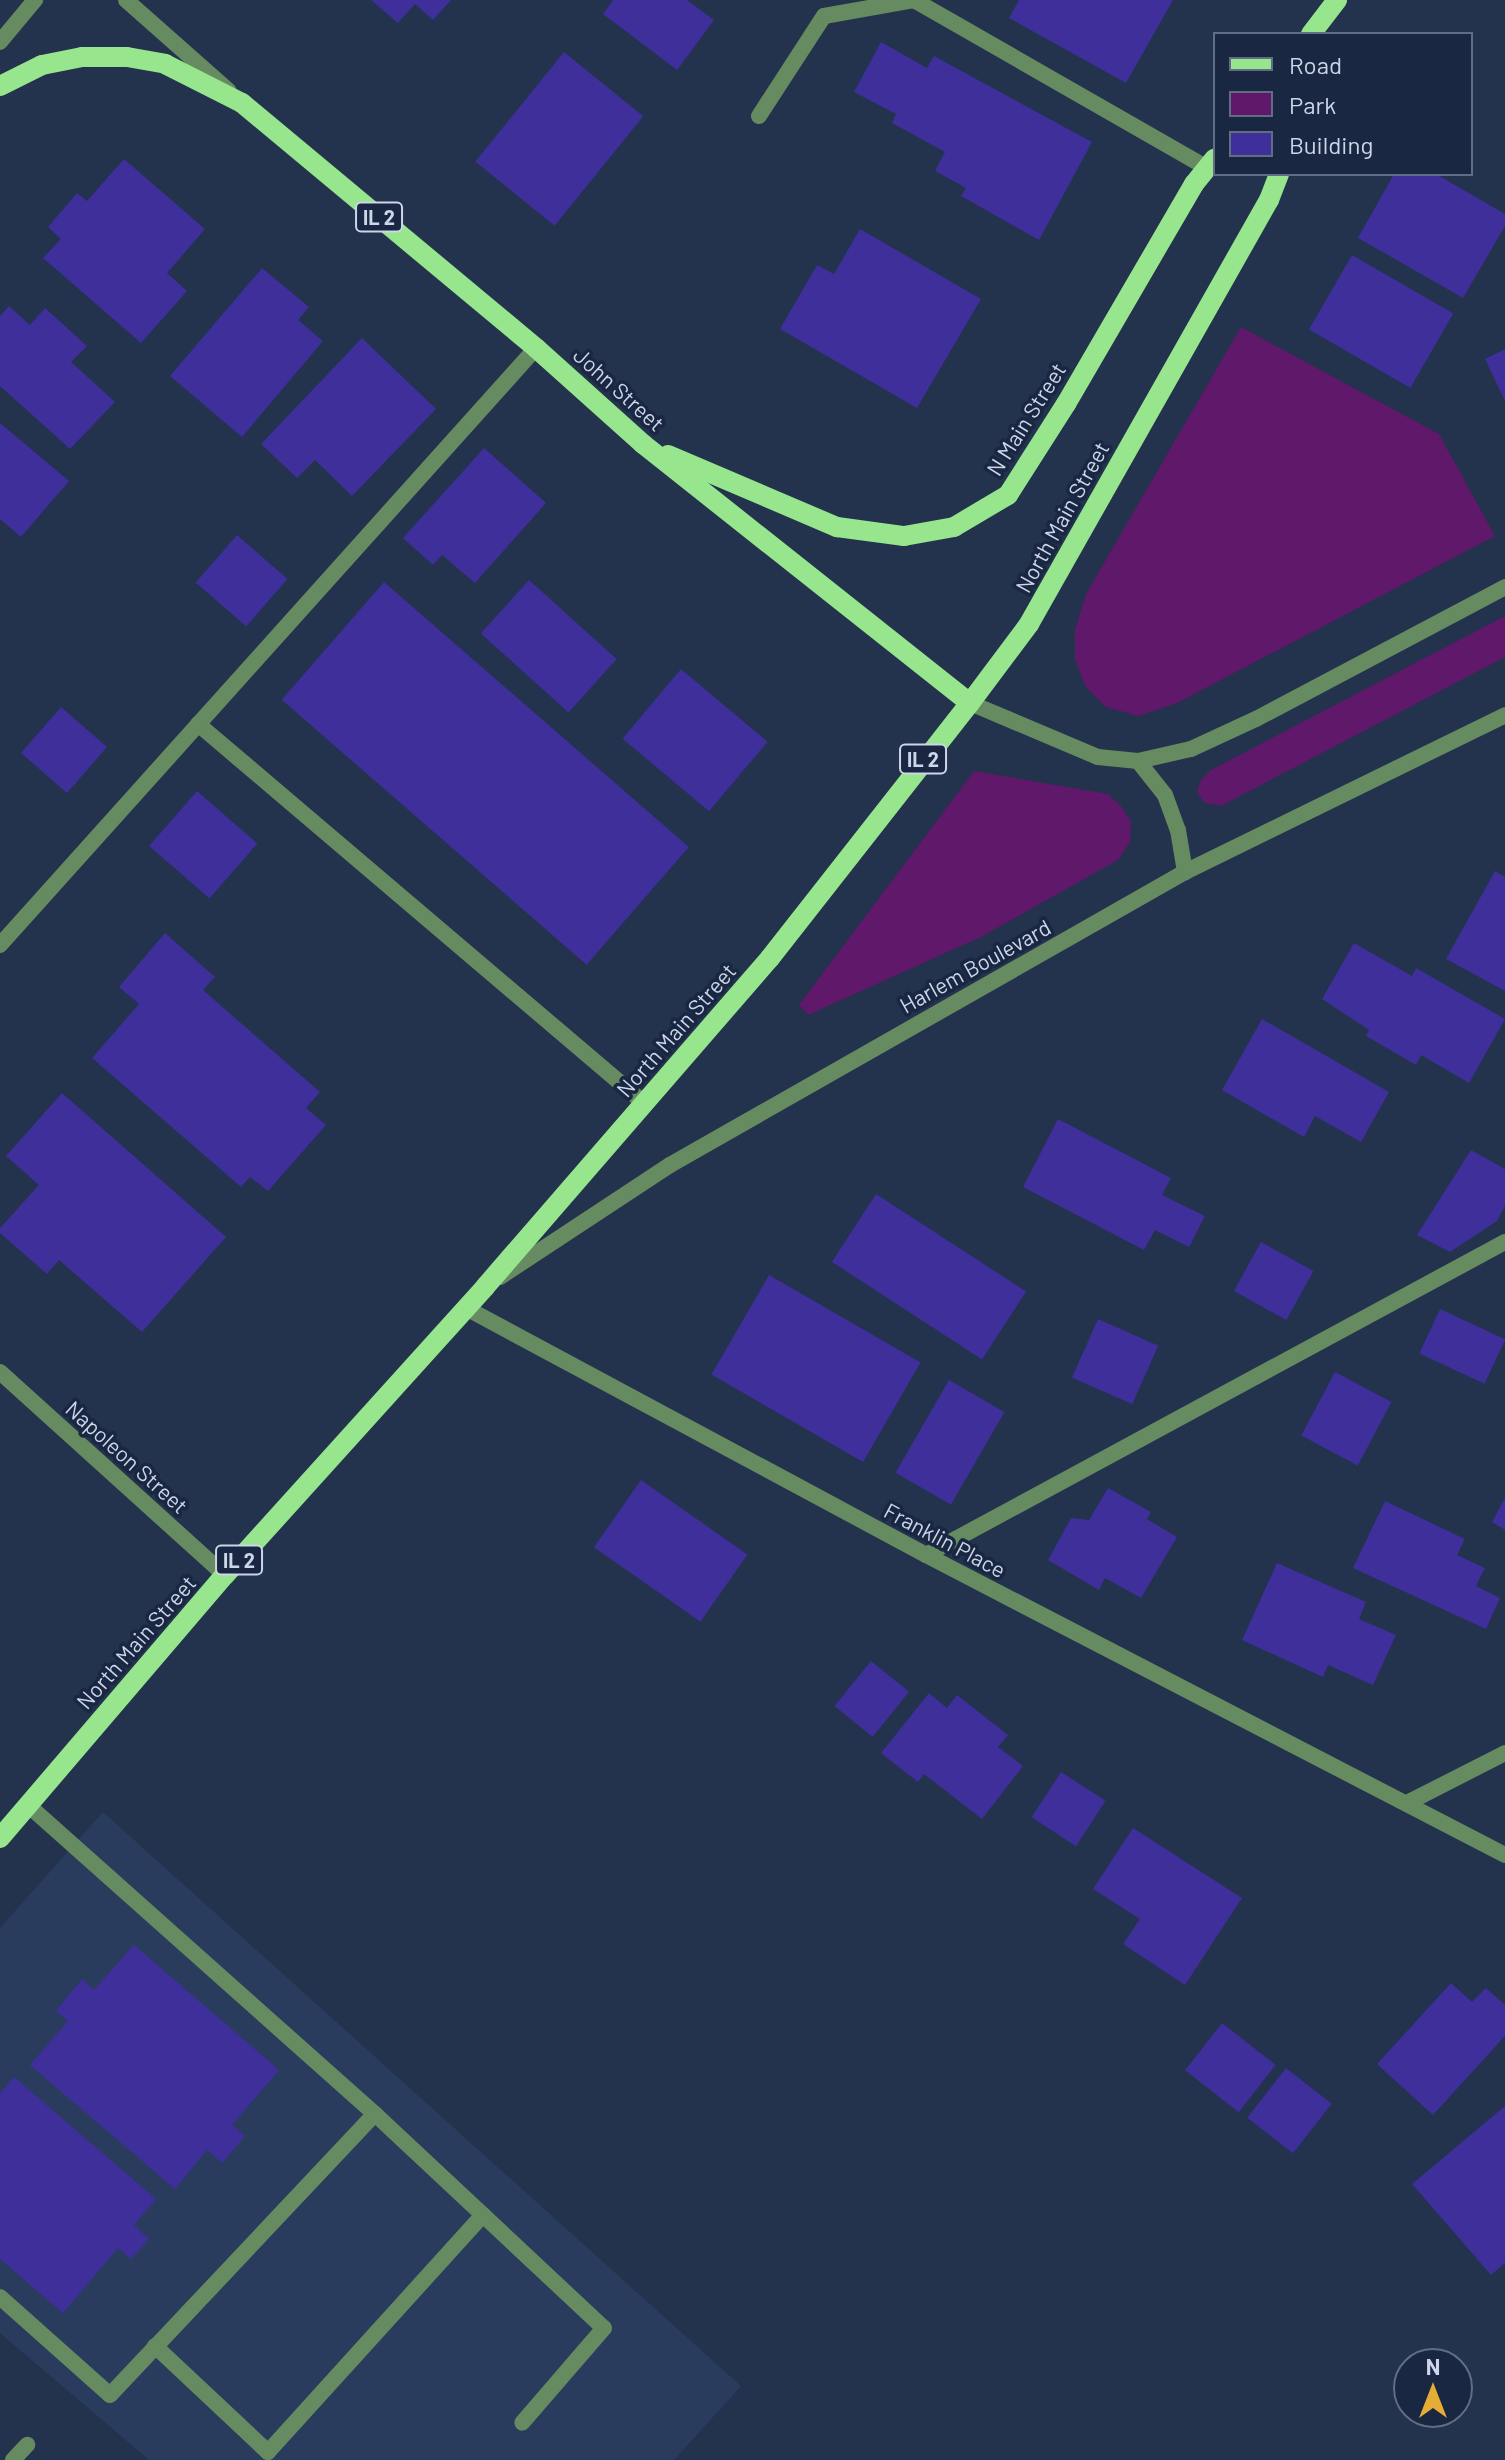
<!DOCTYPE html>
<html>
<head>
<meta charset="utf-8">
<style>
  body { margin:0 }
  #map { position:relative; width:1505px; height:2460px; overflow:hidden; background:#23324d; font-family:Barlow,sans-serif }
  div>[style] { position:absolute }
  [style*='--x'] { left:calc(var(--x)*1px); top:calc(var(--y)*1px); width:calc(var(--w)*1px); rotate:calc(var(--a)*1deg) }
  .built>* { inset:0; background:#2a3c5d }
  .green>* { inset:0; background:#5f186a }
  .building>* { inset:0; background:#3e2f9b; transform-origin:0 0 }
  .service>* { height:16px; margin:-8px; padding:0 8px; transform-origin:8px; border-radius:8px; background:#668b61 }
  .minor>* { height:16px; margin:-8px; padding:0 8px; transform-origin:8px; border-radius:8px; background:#668b61 }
  .tertiary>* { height:16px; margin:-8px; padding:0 8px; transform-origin:8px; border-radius:8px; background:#668b61 }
  .primary>* { height:20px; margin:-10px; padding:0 10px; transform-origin:10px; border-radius:10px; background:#97e58d }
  span { translate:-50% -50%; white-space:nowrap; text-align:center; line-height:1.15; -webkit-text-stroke:7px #192742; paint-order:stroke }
  .shield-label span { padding:2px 6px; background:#192742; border:2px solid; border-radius:6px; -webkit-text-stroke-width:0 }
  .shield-label { font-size:20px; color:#cdd6e8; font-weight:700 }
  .street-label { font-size:22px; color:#cdd6e8 }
  .legend { position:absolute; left:1213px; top:32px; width:260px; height:144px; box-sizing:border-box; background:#192742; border:2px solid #616d84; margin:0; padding:10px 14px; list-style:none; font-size:24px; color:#cdd6e8 }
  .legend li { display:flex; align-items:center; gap:16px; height:40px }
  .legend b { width:40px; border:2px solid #616d84 }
  .north { position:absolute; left:1393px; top:2348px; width:80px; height:80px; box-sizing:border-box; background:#192742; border:2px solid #616d84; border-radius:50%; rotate:0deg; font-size:22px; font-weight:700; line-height:32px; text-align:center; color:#cdd6e8 }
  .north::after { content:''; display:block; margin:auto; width:28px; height:36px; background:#e5ad35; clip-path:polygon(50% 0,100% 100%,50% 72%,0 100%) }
</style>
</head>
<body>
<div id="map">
  <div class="built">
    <i style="clip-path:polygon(103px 1812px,741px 2386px,674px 2460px,149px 2460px,0 2333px,0 1928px)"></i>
  </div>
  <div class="green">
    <i style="clip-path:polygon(1241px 327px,1439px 434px,1495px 536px,1177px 703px,1138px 716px,1106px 707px,1086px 687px,1075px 660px,1075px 630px,1086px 594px)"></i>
    <i style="clip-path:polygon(1505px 616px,1505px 657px,1221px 806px,1205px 803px,1197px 792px,1200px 781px,1211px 770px)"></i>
    <i style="clip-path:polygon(974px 771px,1108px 794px,1121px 806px,1131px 822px,1130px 842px,1118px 860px,981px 937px,808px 1015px,799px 1005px)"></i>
  </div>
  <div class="building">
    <i style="clip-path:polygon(371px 0,451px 0,433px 20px,415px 4px,398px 23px)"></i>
    <i style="clip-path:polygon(613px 0,687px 0,714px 20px,677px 70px,603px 14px)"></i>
    <i style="clip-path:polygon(1019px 0,1173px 0,1126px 83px,1009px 18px)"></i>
    <i style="clip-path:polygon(881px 42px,927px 68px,934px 56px,1092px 142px,1039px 240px,961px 196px,966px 188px,935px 171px,945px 152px,892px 123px,896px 114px,854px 92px)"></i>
    <i style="left:564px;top:52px;width:102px;height:141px;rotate:39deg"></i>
    <i style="clip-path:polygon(124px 159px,205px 229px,167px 273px,187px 291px,141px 343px,43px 258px,61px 239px,48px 227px,77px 193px,87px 201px)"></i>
    <i style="clip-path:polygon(1394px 174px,1436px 174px,1505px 214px,1505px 226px,1463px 298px,1358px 238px)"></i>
    <i style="clip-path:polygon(860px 229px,981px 299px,917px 408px,780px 329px,817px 265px,834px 274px)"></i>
    <i style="left:1352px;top:255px;width:117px;height:86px;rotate:30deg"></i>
    <i style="clip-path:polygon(262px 268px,309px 307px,298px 320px,323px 341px,242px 437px,170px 376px)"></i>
    <i style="clip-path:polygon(9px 306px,30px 325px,45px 308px,87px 346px,71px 362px,115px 402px,70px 449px,0 386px,0 316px)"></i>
    <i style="clip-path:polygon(362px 338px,436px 409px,352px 496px,315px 460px,297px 478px,261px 444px)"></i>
    <i style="clip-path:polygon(1505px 349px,1505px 401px,1485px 359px)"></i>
    <i style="clip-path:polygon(0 423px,69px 481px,21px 537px,0 519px)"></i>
    <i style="clip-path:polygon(484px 448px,546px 503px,475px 583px,442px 555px,433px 565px,403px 538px)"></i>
    <i style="left:237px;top:535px;width:67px;height:63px;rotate:41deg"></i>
    <i style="left:529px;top:580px;width:118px;height:72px;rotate:42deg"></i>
    <i style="left:384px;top:582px;width:404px;height:156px;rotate:41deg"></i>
    <i style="left:681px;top:669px;width:113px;height:91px;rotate:40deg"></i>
    <i style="left:61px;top:707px;width:61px;height:61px;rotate:41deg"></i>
    <i style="left:197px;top:791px;width:80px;height:73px;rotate:41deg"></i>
    <i style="clip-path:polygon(1495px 871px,1505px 877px,1505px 991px,1446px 959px)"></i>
    <i style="clip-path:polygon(165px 933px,215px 977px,203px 990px,320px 1092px,306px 1108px,326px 1125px,268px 1191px,250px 1177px,241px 1187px,92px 1058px,139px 1004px,119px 987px)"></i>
    <i style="clip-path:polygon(1354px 943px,1412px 976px,1416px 968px,1505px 1019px,1469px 1083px,1421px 1055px,1416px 1065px,1366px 1036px,1369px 1030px,1322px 999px)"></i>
    <i style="clip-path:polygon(1262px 1019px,1389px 1092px,1361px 1142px,1315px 1116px,1304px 1137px,1222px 1090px)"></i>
    <i style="clip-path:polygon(62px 1093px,226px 1237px,142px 1332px,59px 1260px,47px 1274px,0 1233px,0 1228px,39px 1185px,6px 1156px)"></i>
    <i style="clip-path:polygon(1058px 1119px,1171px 1178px,1162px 1195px,1205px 1216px,1189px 1247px,1155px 1230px,1144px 1250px,1023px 1187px)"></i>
    <i style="clip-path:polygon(1471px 1150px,1505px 1169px,1505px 1206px,1497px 1221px,1450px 1252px,1417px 1235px)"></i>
    <i style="left:876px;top:1194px;width:179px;height:81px;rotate:33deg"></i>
    <i style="left:1261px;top:1242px;width:60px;height:56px;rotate:29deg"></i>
    <i style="left:769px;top:1275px;width:175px;height:115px;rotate:30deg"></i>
    <i style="left:1440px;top:1309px;width:72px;height:49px;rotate:25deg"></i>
    <i style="left:1098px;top:1319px;width:66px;height:64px;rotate:24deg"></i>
    <i style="left:1335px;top:1372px;width:64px;height:72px;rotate:28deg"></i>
    <i style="left:949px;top:1380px;width:64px;height:107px;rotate:30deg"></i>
    <i style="left:641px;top:1480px;width:130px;height:82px;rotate:35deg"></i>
    <i style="clip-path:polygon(1108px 1488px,1151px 1512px,1147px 1519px,1177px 1537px,1141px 1598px,1105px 1578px,1099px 1590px,1048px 1560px,1071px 1518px,1089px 1520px)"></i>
    <i style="clip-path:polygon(1505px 1498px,1505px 1530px,1492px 1522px)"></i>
    <i style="clip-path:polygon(1385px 1501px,1465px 1539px,1457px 1555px,1485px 1568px,1476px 1586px,1500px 1598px,1486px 1629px,1353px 1568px)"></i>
    <i style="clip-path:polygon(1277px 1563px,1366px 1602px,1359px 1619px,1396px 1635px,1373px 1685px,1328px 1665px,1323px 1677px,1242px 1640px)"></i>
    <i style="left:871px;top:1661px;width:49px;height:58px;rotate:39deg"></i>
    <i style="clip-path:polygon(929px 1693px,947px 1708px,957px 1695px,1008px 1735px,998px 1747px,1023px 1766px,982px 1819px,924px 1774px,918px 1782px,881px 1753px)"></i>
    <i style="left:1061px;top:1772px;width:53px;height:54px;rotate:33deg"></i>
    <i style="clip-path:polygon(1133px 1828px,1242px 1898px,1185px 1985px,1123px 1944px,1140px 1919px,1093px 1889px)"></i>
    <i style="clip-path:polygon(134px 1945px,279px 2070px,232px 2125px,245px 2136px,222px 2163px,207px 2150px,175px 2189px,30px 2065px,68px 2021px,56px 2011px,82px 1979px,94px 1990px)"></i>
    <i style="clip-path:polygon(1451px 1983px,1472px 2002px,1486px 1988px,1505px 2005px,1505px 2036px,1433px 2115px,1377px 2064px)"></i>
    <i style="left:1222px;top:2023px;width:68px;height:60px;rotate:38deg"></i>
    <i style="left:1286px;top:2068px;width:58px;height:63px;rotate:38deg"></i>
    <i style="clip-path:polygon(14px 2077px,156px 2199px,134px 2225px,149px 2239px,131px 2259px,118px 2248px,63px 2313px,0 2259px,0 2093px)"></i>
    <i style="clip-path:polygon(1505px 2106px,1505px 2263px,1491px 2275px,1412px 2184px)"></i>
  </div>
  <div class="service">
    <i style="--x:914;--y:0;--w:338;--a:29.8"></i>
    <i style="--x:759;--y:116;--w:119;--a:-57"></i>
    <i style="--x:824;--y:16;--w:91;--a:-10.1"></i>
    <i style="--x:198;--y:724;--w:585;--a:40.36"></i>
    <i style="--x:0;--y:945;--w:802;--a:-48.08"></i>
    <i style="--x:926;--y:1555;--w:658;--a:-28.4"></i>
    <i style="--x:28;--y:1805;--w:465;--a:41.7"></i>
    <i style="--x:0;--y:2297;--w:147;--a:41.7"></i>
    <i style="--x:110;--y:2395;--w:386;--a:-46.7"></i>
    <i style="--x:375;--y:2114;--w:313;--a:43.1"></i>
    <i style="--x:604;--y:2328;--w:125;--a:130.8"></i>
    <i style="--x:155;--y:2346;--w:155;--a:43.2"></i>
    <i style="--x:268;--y:2452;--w:320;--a:-47.8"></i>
    <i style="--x:13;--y:2460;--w:21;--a:-47"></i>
  </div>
  <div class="minor">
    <i style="--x:126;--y:0;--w:137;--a:41.5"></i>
    <i style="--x:466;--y:1308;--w:522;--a:28.23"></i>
    <i style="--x:926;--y:1555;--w:652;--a:27.39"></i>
    <i style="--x:0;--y:1372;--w:303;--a:42.1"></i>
    <i style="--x:1407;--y:1803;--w:110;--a:-27"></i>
  </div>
  <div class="tertiary">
    <i style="--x:0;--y:42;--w:55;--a:-50.2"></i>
    <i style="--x:970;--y:703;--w:139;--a:22.9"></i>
    <i style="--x:1098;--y:757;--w:40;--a:5.7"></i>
    <i style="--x:1138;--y:761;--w:54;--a:-12.8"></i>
    <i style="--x:1191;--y:749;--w:72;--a:-24.8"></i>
    <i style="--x:1256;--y:719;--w:282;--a:-27.9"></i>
    <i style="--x:1138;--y:761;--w:43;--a:51.5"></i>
    <i style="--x:1165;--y:795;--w:37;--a:70"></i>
    <i style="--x:1178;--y:830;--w:43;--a:80.5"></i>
    <i style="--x:500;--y:1277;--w:204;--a:-33.4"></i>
    <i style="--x:670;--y:1165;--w:593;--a:-29.64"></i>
    <i style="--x:1185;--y:872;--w:356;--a:-26.1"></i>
  </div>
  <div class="primary">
    <i style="--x:1311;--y:34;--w:43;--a:-52.6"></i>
    <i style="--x:0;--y:86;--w:47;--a:-26.6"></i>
    <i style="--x:42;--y:65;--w:41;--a:-11.3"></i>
    <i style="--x:82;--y:57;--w:45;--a:0"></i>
    <i style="--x:127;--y:57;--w:39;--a:10"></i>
    <i style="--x:165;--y:64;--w:86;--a:26.9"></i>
    <i style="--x:242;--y:103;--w:383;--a:39.8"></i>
    <i style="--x:536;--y:348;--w:144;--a:41.9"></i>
    <i style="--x:643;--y:444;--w:417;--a:38.4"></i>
    <i style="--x:668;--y:455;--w:184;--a:23.1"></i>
    <i style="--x:837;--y:527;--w:68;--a:7.7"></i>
    <i style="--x:904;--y:536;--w:51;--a:-10.2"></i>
    <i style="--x:954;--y:527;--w:63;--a:-30.7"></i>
    <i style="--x:1008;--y:495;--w:108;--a:-57.5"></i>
    <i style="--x:1066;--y:404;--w:255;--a:-59.8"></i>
    <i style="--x:1194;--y:184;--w:33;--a:-51"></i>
    <i style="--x:0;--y:1838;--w:346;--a:-49.5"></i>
    <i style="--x:225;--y:1575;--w:388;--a:-47.9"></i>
    <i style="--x:485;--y:1287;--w:435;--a:-49.1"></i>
    <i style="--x:770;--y:958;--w:324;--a:-51.9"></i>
    <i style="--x:970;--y:703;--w:99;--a:-53.2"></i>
    <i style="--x:1029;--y:624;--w:487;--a:-60.5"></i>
    <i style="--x:1269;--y:200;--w:28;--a:-69"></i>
  </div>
  <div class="shield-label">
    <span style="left:379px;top:217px">IL 2</span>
    <span style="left:923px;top:759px">IL 2</span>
    <span style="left:239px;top:1560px">IL 2</span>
  </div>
  <div class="street-label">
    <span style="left:619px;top:389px;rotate:42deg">John Street</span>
    <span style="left:1026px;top:419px;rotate:-58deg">N Main Street</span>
    <span style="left:1062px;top:517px;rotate:-61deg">North Main Street</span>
    <span style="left:975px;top:966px;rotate:-29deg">Harlem Boulevard</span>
    <span style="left:676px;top:1030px;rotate:-49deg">North Main Street</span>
    <span style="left:127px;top:1457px;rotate:42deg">Napoleon Street</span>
    <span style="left:945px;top:1540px;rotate:28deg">Franklin Place</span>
    <span style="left:136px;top:1642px;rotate:-49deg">North Main Street</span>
  </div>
  <ul class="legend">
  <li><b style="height:10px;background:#97e58d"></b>Road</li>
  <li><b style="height:22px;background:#5f186a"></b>Park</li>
  <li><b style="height:22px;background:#3e2f9b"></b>Building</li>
  </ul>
  <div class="north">N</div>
</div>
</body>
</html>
